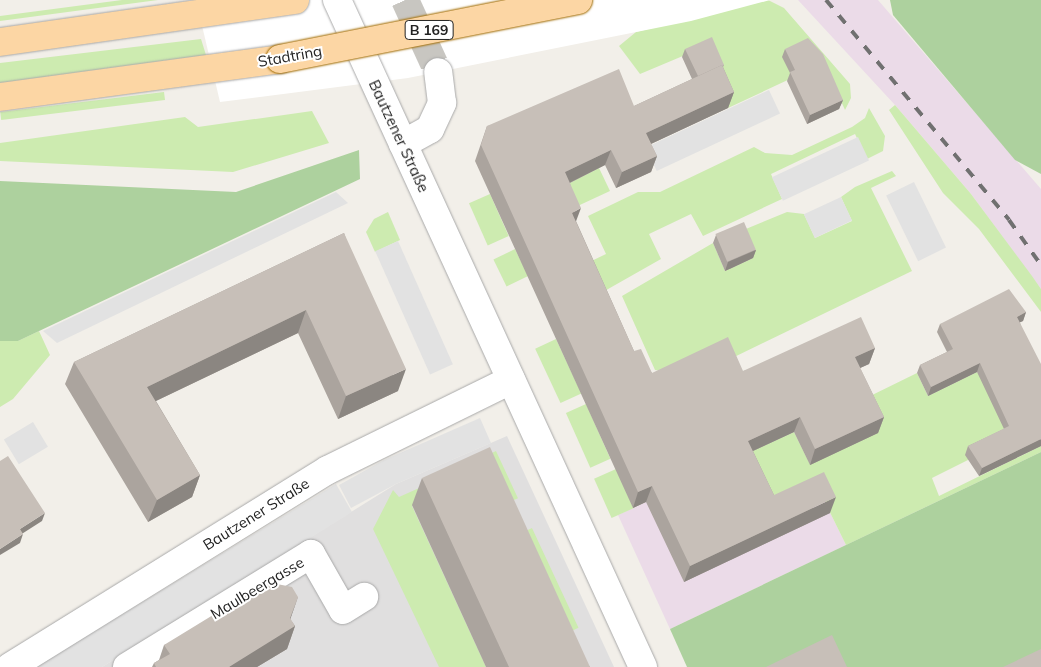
<!DOCTYPE html>
<html>
<head>
<meta charset="utf-8">
<style>
  body { margin:0 }
  #map { position:relative; width:1041px; height:667px; overflow:hidden; background:#f2efe9; font-family:Mulish,sans-serif }
  div>[style] { position:absolute }
  [style*='--x'] { left:calc(var(--x)*1px); top:calc(var(--y)*1px); width:calc(var(--w)*1px); rotate:calc(var(--a)*1deg) }
  .residential>* { inset:0; background:#e0dfdf }
  .industrial>* { inset:0; background:#ebdbe8 }
  .grass>* { inset:0; background:#cdebb0; transform-origin:0 0 }
  .forest>* { inset:0; background:#add19e }
  .parking>* { inset:0; background:#e2e2e2; transform-origin:0 0 }
  .pier>* { inset:0; background:#fff }
  .minor-tunnel>* { height:28px; margin-top:-14px; transform-origin:0; background:repeating-linear-gradient(90deg,#c8c6c1 0 28px,transparent 0 42px) }
  .roads { filter:drop-shadow(0 0 1px #a9a9a9) drop-shadow(0 0 1px #a9a9a9) }
  .minor>* { height:28px; margin:-14px; padding:0 14px; transform-origin:14px; border-radius:14px; background:#fff }
  .major>* { height:28px; margin:-14px; padding:0 14px; transform-origin:14px; border-radius:14px; background:#fcd6a4 }
  .rail>* { height:4px; margin-top:-2px; transform-origin:0; background:repeating-linear-gradient(90deg,#707070 0 10px,transparent 0 20px) }
  .bridges { filter:drop-shadow(0 0 1px #a06b00) drop-shadow(0 0 1px #a06b00) }
  .major-bridge>* { height:28px; margin:-14px; padding:0 14px; transform-origin:14px; border-radius:14px; background:#fcd6a4 }
  .wall>* { inset:0; background:#aba49e }
  .shaded-wall>* { inset:0; background:#8b8681 }
  .building>* { inset:0; background:#c7bfb8; transform-origin:0 0 }
  span { translate:-50% -50%; white-space:nowrap; text-align:center; line-height:1.15; -webkit-text-stroke:4px #fff; paint-order:stroke }
  .shield-label span { padding:1px 4px; background:#fff; border:1px solid; border-radius:4px; -webkit-text-stroke-width:0 }
  .shield-label { font-size:14px; color:#222; font-weight:700 }
  .street-label { font-size:15px; color:#222 }
</style>
</head>
<body>
<div id="map">
  <div class="residential">
    <i style="clip-path:polygon(507px 436px,614px 667px,102px 667px,396px 484px)"></i>
  </div>
  <div class="industrial">
    <i style="clip-path:polygon(798px 0,878px 0,1041px 189px,1041px 289px,971px 194px,895px 105px)"></i>
    <i style="clip-path:polygon(683px 485px,818px 488px,846px 545px,670px 629px,618px 515px)"></i>
  </div>
  <div class="grass">
    <i style="clip-path:polygon(122px 0,158px 0,0 21px,0 16px)"></i>
    <i style="clip-path:polygon(768px 0,784px 8px,850px 84px,851px 98px,845px 110px,837px 92px,792px 78px,728px 108px,714px 76px,709px 45px,640px 74px,619px 46px,636px 32px)"></i>
    <i style="clip-path:polygon(201px 39px,206px 55px,0 83px,0 63px)"></i>
    <i style="left:164px;top:92px;width:8px;height:165px;rotate:83deg"></i>
    <i style="clip-path:polygon(895px 105px,971px 194px,1032px 276px,1041px 289px,1041px 312px,979px 229px,943px 193px,889px 110px)"></i>
    <i style="clip-path:polygon(869px 108px,885px 136px,883px 151px,867px 159px,855px 134px,771px 174px,782px 199px,703px 236px,691px 214px,649px 234px,661px 259px,594px 297px,581px 266px,606px 254px,588px 216px,638px 192px,660px 192px,754px 147px,765px 153px,792px 155px,852px 127px,865px 118px)"></i>
    <i style="clip-path:polygon(312px 111px,329px 143px,233px 172px,0 161px,0 143px,185px 117px,198px 127px)"></i>
    <i style="clip-path:polygon(599px 168px,610px 191px,569px 210px,550px 193px)"></i>
    <i style="clip-path:polygon(892px 171px,896px 176px,871px 188px,912px 271px,726px 361px,681px 373px,655px 370px,622px 296px,713px 243px,725px 271px,753px 258px,741px 231px,787px 212px,804px 214px,815px 238px,852px 221px,841px 197px,855px 187px)"></i>
    <i style="left:490px;top:194px;width:46px;height:23px;rotate:66deg"></i>
    <i style="clip-path:polygon(388px 212px,400px 240px,375px 252px,366px 232px,374px 219px)"></i>
    <i style="left:515px;top:249px;width:30px;height:24px;rotate:64deg"></i>
    <i style="clip-path:polygon(39px 331px,50px 355px,13px 399px,0 407px,0 341px,18px 341px)"></i>
    <i style="left:556px;top:339px;width:60px;height:23px;rotate:65deg"></i>
    <i style="clip-path:polygon(977px 372px,1029px 423px,968px 460px,932px 478px,939px 496px,1041px 446px,1041px 452px,846px 545px,818px 488px,768px 511px,752px 451px,794px 432px,810px 464px,862px 400px,917px 373px,928px 396px)"></i>
    <i style="left:586px;top:404px;width:60px;height:22px;rotate:66deg"></i>
    <i style="left:496px;top:451px;width:52px;height:7px;rotate:65deg"></i>
    <i style="clip-path:polygon(484px 459px,412px 506px,486px 667px,439px 667px,373px 529px,393px 490px,399px 497px)"></i>
    <i style="left:616px;top:469px;width:43px;height:24px;rotate:66deg"></i>
    <i style="left:532px;top:528px;width:110px;height:7px;rotate:65deg"></i>
  </div>
  <div class="forest">
    <i style="clip-path:polygon(890px 0,1041px 0,1041px 174px,1015px 160px,893px 15px)"></i>
    <i style="clip-path:polygon(359px 150px,360px 179px,18px 341px,0 341px,0 181px,236px 192px)"></i>
    <i style="clip-path:polygon(1041px 452px,1041px 659px,1025px 667px,687px 667px,670px 629px)"></i>
  </div>
  <div class="parking">
    <i style="left:769px;top:90px;width:26px;height:136px;rotate:65deg"></i>
    <i style="left:858px;top:137px;width:26px;height:95px;rotate:65deg"></i>
    <i style="left:914px;top:182px;width:73px;height:31px;rotate:64deg"></i>
    <i style="clip-path:polygon(336px 192px,348px 203px,57px 343px,43px 331px)"></i>
    <i style="left:841px;top:197px;width:26px;height:41px;rotate:65deg"></i>
    <i style="left:398px;top:241px;width:135px;height:25px;rotate:66deg"></i>
    <i style="clip-path:polygon(480px 418px,491px 443px,396px 484px,351px 508px,339px 485px,384px 460px)"></i>
    <i style="left:33px;top:422px;width:29px;height:34px;rotate:59deg"></i>
    <i style="clip-path:polygon(336px 484px,352px 512px,102px 667px,36px 667px)"></i>
  </div>
  <div class="pier">
    <i style="clip-path:polygon(196px 0,770px 0,691px 21px,408px 78px,220px 102px)"></i>
  </div>
  <div class="minor-tunnel">
    <i style="--x:405;--y:0;--w:79;--a:65.4"></i>
  </div>
  <div class="roads">
    <div class="minor">
      <i style="--x:337;--y:0;--w:734;--a:65.36"></i>
      <i style="--x:403;--y:144;--w:31;--a:-29"></i>
      <i style="--x:430;--y:129;--w:29;--a:-65"></i>
      <i style="--x:442;--y:103;--w:31;--a:-97"></i>
      <i style="--x:10;--y:667;--w:374;--a:-31.8"></i>
      <i style="--x:328;--y:470;--w:204;--a:-26.2"></i>
      <i style="--x:127;--y:667;--w:216;--a:-31.6"></i>
      <i style="--x:311;--y:554;--w:64;--a:60.3"></i>
      <i style="--x:343;--y:610;--w:25;--a:-32"></i>
    </div>
    <div class="major">
      <i style="--x:0;--y:42;--w:298;--a:-8.1"></i>
      <i style="--x:0;--y:97;--w:283;--a:-7.7"></i>
    </div>
  </div>
  <div class="rail">
    <i style="--x:826;--y:0;--w:286;--a:50.2"></i>
    <i style="--x:1009;--y:220;--w:55;--a:54.6"></i>
  </div>
  <div class="bridges">
    <div class="major-bridge">
      <i style="--x:280;--y:59;--w:304;--a:-11.2"></i>
    </div>
  </div>
  <div class="wall">
    <i style="clip-path:polygon(685px 49px,724px 65px,723px 67px,734px 92px,728px 108px,651px 144px,657px 156px,651px 172px,616px 188px,605px 165px,570px 183px,576px 221px,634px 351px,652px 373px,743px 371px,875px 348px,869px 364px,860px 368px,884px 417px,878px 433px,810px 465px,794px 432px,753px 451px,774px 495px,830px 513px,684px 582px,646px 502px,633px 508px,475px 161px,487px 126px,634px 106px,692px 79px,682px 57px)"></i>
    <i style="clip-path:polygon(785px 49px,843px 100px,839px 109px,807px 124px,787px 81px,790px 73px,782px 57px)"></i>
    <i style="clip-path:polygon(344px 233px,398px 391px,338px 419px,298px 333px,156px 401px,200px 475px,192px 497px,148px 522px,65px 384px,74px 362px)"></i>
    <i style="clip-path:polygon(716px 235px,756px 250px,753px 258px,725px 271px,713px 243px)"></i>
    <i style="clip-path:polygon(1026px 312px,1023px 321px,1020px 322px,1041px 446px,979px 476px,965px 455px,968px 446px,1004px 429px,977px 372px,928px 396px,917px 373px,920px 365px,947px 352px,937px 332px,940px 324px)"></i>
    <i style="clip-path:polygon(422px 478px,590px 667px,486px 667px,412px 505px)"></i>
    <i style="clip-path:polygon(298px 597px,290px 619px,295px 626px,287px 649px,257px 667px,152px 667px,154px 663px,159px 660px,164px 645px)"></i>
  </div>
  <div class="shaded-wall">
    <i style="clip-path:polygon(734px 92px,728px 108px,640px 149px,646px 133px)"></i>
    <i style="clip-path:polygon(843px 100px,839px 109px,807px 124px,810px 115px)"></i>
    <i style="clip-path:polygon(611px 150px,605px 165px,559px 188px,565px 172px)"></i>
    <i style="clip-path:polygon(657px 156px,651px 172px,616px 188px,622px 172px)"></i>
    <i style="clip-path:polygon(581px 208px,575px 224px,572px 213px)"></i>
    <i style="clip-path:polygon(756px 250px,753px 258px,725px 271px,728px 262px)"></i>
    <i style="clip-path:polygon(306px 310px,298px 333px,139px 409px,147px 387px)"></i>
    <i style="clip-path:polygon(1026px 312px,1023px 321px,1014px 325px,1017px 317px)"></i>
    <i style="clip-path:polygon(875px 348px,869px 364px,849px 373px,855px 357px)"></i>
    <i style="clip-path:polygon(980px 363px,977px 372px,928px 396px,931px 387px)"></i>
    <i style="clip-path:polygon(406px 369px,398px 391px,338px 419px,346px 396px)"></i>
    <i style="clip-path:polygon(800px 417px,794px 432px,742px 456px,748px 441px)"></i>
    <i style="clip-path:polygon(884px 417px,878px 433px,810px 465px,815px 449px)"></i>
    <i style="clip-path:polygon(1041px 439px,1041px 446px,979px 476px,982px 468px)"></i>
    <i style="clip-path:polygon(200px 475px,192px 497px,148px 522px,157px 500px)"></i>
    <i style="clip-path:polygon(652px 486px,646px 502px,633px 508px,638px 492px)"></i>
    <i style="clip-path:polygon(836px 497px,830px 513px,684px 582px,690px 566px)"></i>
    <i style="clip-path:polygon(45px 513px,42px 521px,17px 537px,20px 529px)"></i>
    <i style="clip-path:polygon(23px 534px,20px 543px,0 555px,0 549px)"></i>
    <i style="clip-path:polygon(298px 597px,290px 620px,295px 626px,287px 649px,257px 667px,229px 667px,290px 618px)"></i>
  </div>
  <div class="building">
    <i style="clip-path:polygon(712px 37px,724px 65px,722px 66px,722px 65px,698px 76px,685px 49px)"></i>
    <i style="clip-path:polygon(808px 38px,823px 54px,843px 100px,810px 115px,790px 72px,795px 70px,785px 49px)"></i>
    <i style="clip-path:polygon(722px 65px,734px 92px,646px 133px,657px 156px,622px 172px,611px 150px,565px 172px,581px 208px,572px 213px,634px 351px,641px 349px,652px 373px,728px 337px,743px 371px,861px 317px,875px 348px,855px 357px,884px 417px,815px 449px,800px 417px,748px 441px,774px 495px,824px 472px,836px 497px,690px 566px,652px 486px,638px 492px,481px 145px,487px 126px,619px 69px,634px 106px)"></i>
    <i style="left:744px;top:222px;width:30px;height:31px;rotate:67deg"></i>
    <i style="clip-path:polygon(344px 233px,406px 369px,346px 396px,306px 310px,147px 387px,200px 475px,157px 500px,74px 362px)"></i>
    <i style="clip-path:polygon(1009px 289px,1026px 312px,1017px 317px,1041px 364px,1041px 439px,982px 468px,968px 446px,1009px 426px,980px 363px,931px 387px,920px 365px,953px 349px,940px 324px)"></i>
    <i style="clip-path:polygon(490px 447px,590px 667px,509px 667px,422px 478px)"></i>
    <i style="clip-path:polygon(8px 456px,45px 513px,20px 529px,23px 534px,0 549px,0 461px)"></i>
    <i style="clip-path:polygon(267px 582px,292px 587px,298px 597px,290px 618px,295px 626px,229px 667px,156px 667px,154px 663px,170px 654px,164px 645px)"></i>
    <i style="clip-path:polygon(832px 635px,847px 667px,766px 667px)"></i>
    <i style="clip-path:polygon(1041px 649px,1041px 667px,1003px 667px)"></i>
  </div>
  <div class="shield-label">
    <span style="left:429px;top:30px">B 169</span>
  </div>
  <div class="street-label">
    <span style="left:290px;top:56px;rotate:-10deg">Stadtring</span>
    <span style="left:399px;top:136px;rotate:65deg">Bautzener Straße</span>
    <span style="left:256px;top:514px;rotate:-32deg">Bautzener Straße</span>
    <span style="left:257px;top:588px;rotate:-31deg">Maulbeergasse</span>
  </div>
</div>
</body>
</html>
